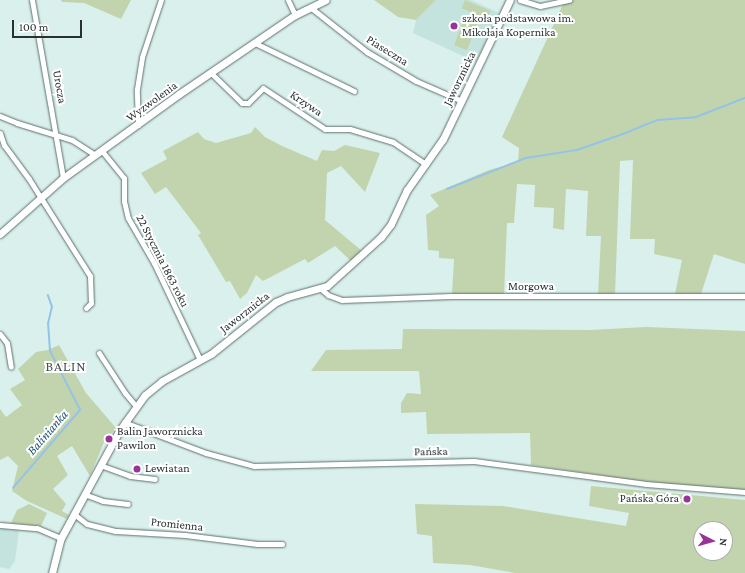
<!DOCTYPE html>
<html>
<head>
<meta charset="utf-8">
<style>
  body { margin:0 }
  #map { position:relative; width:745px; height:573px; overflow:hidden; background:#daf0ec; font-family:"Crimson Pro",serif }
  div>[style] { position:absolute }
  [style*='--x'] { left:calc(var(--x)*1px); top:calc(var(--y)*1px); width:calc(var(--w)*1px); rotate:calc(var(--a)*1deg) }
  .built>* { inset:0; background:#c4e3de }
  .green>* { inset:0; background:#c2d4ad; transform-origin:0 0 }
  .stream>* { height:1.5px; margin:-0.75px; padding:0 0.75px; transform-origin:0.75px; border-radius:0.75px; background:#95c3e7 }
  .roads { filter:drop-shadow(0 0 1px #5d706d) drop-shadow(0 0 1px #5d706d) }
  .street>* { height:5px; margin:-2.5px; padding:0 2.5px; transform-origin:2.5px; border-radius:2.5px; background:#fff }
  .secondary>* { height:7px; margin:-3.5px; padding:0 3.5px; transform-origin:3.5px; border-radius:3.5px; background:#fff }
  .dots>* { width:11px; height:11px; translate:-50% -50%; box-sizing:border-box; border:2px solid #fff; border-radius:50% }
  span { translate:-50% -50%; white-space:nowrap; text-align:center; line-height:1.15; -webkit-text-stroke:4px #fff; paint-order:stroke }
  .poi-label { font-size:12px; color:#283130 }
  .left { translate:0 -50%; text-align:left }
  .right { translate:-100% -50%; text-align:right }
  .street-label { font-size:12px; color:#283130 }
  .water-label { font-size:13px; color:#1c5074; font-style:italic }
  .quarter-label { font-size:14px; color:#405350; letter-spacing:1px }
  .north { position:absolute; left:693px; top:521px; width:40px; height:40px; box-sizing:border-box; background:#fff; border:1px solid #a9adac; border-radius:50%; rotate:96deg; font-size:11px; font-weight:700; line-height:16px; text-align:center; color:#283130 }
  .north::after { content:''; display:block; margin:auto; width:14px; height:18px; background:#993398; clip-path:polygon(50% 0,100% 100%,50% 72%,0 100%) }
  .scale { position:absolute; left:12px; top:20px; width:70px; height:18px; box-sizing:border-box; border:2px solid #283130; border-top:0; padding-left:5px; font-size:12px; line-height:14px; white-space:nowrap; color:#283130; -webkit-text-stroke:3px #fff; paint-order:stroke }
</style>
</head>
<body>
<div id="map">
  <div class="built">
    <i style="clip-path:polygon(436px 0,471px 0,499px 13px,476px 62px,413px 33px,416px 20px)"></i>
    <i style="clip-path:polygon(0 528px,19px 530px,15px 561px,9px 569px,0 567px)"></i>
  </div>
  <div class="green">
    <i style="clip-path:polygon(61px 0,131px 0,121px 19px,84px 3px,62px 2px)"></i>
    <i style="clip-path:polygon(374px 0,436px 0,416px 20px,398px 17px)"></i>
    <i style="left:465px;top:0;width:28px;height:9px;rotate:23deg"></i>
    <i style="clip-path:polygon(574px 0,745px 0,745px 264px,714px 254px,701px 294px,675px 294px,682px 260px,654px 254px,655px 239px,630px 239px,633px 160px,620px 161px,615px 295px,598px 295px,601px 236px,586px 236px,588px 191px,566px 189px,564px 230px,553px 228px,554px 208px,534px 207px,535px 185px,517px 184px,514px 223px,507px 223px,504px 295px,452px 294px,454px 259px,439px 258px,439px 251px,428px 250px,426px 215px,439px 206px,430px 195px,489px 170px,518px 162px,519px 148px,502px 137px,564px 2px)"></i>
    <i style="left:464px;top:19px;width:14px;height:28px;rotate:21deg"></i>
    <i style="clip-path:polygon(255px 127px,265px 137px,282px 146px,317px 161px,322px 150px,334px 151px,345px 145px,380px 153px,365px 192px,341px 166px,327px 173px,325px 220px,362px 251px,351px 261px,335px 246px,308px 263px,305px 259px,263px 281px,256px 275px,247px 293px,240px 299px,230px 281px,226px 282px,198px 235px,201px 233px,166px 187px,155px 194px,141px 173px,167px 159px,163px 151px,198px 132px,204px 139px,216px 143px,251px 133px)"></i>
    <i style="clip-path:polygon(646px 327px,745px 331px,745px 490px,646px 482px,531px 465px,530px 433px,427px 434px,426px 412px,401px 413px,401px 403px,407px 393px,421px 394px,419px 371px,311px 371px,326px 350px,402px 349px,403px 329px,590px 330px)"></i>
    <i style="clip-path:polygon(59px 345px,86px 393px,116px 428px,104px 442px,90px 476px,72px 446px,57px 456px,68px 475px,53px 489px,66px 504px,62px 511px,69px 515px,67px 519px,27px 501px,12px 491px,18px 466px,8px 456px,0 460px,0 409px,6px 417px,22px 405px,10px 389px,25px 380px,18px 369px,36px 352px,48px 350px)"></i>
    <i style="clip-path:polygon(evenodd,591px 486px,745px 500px,745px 573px,515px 573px,470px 565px,433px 563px,432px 536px,417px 534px,415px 504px,503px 506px,626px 526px,629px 513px,589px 506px,591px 486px,701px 529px,725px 529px,725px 553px,701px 553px,701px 529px)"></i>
    <i style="clip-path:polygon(29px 504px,47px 513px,41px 526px,11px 523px,17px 510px)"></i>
  </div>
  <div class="stream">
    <i style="--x:447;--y:189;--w:85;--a:-21.4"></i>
    <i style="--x:526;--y:158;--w:52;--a:-8.9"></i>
    <i style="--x:577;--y:150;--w:49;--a:-19.2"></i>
    <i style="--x:623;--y:134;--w:37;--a:-22"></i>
    <i style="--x:657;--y:120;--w:39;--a:-4"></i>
    <i style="--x:696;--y:117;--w:53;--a:-21.2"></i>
    <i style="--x:13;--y:488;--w:103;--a:-49.3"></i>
    <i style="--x:80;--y:410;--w:66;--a:-117"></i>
    <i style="--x:50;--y:351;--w:27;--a:-94"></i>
    <i style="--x:48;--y:324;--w:17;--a:-77"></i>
    <i style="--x:52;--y:307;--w:12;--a:-110"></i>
  </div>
  <div class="roads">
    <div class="street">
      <i style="--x:32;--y:0;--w:181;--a:80.1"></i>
      <i style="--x:288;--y:0;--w:17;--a:65"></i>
      <i style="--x:520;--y:0;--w:21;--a:17"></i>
      <i style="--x:540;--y:6;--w:30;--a:-12"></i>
      <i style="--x:310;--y:7;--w:73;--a:38.3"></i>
      <i style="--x:367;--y:52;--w:57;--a:30.6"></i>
      <i style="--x:416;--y:81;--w:50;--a:23.5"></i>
      <i style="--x:255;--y:43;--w:110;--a:25.9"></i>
      <i style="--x:211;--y:73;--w:43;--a:44.1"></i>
      <i style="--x:242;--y:103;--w:6;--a:0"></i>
      <i style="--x:248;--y:103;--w:21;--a:-45"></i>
      <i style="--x:263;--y:88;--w:74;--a:33.5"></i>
      <i style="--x:325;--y:129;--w:25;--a:0"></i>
      <i style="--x:350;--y:129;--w:45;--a:16.8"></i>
      <i style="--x:393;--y:142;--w:40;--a:34"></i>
      <i style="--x:0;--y:116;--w:18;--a:22"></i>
      <i style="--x:17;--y:123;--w:58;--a:17.2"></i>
      <i style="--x:72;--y:140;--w:27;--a:33"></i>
      <i style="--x:138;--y:125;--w:36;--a:-92"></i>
      <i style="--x:137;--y:89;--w:32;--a:-81"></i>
      <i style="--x:142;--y:57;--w:60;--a:-71.6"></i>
      <i style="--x:0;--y:133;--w:13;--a:72"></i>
      <i style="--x:4;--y:145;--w:42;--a:53.7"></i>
      <i style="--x:29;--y:179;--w:115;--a:57.8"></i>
      <i style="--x:90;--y:276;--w:27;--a:88"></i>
      <i style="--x:91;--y:303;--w:7;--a:135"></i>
      <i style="--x:102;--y:151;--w:35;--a:51"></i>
      <i style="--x:124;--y:178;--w:23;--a:90"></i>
      <i style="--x:124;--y:201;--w:17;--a:77"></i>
      <i style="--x:128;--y:218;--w:52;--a:60"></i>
      <i style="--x:154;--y:263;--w:107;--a:64.6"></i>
      <i style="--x:320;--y:288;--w:11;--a:41"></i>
      <i style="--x:328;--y:295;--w:15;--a:20"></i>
      <i style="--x:342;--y:300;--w:109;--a:-2.1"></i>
      <i style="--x:451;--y:296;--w:294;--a:0"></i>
      <i style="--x:0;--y:334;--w:11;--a:52"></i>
      <i style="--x:7;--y:343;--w:24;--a:81"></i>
      <i style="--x:99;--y:353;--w:48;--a:57"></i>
      <i style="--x:125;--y:393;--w:17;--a:50"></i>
      <i style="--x:124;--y:422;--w:88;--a:20.7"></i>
      <i style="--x:206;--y:453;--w:50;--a:15.2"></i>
      <i style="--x:254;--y:466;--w:220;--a:-1.3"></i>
      <i style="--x:474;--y:461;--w:174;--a:7.6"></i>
      <i style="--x:646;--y:484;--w:99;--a:4.6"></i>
      <i style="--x:100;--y:465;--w:32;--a:20"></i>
      <i style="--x:130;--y:476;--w:25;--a:7"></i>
      <i style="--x:84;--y:494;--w:20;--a:20"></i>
      <i style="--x:103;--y:501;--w:25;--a:7"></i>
      <i style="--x:74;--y:514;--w:16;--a:38"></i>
      <i style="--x:87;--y:524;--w:30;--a:14"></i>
      <i style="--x:116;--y:531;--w:69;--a:3.3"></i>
      <i style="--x:185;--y:535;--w:73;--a:7.1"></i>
      <i style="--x:257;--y:544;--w:25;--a:0"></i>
      <i style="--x:0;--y:525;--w:37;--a:5"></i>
      <i style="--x:37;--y:528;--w:26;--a:23"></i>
    </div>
    <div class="secondary">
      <i style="--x:0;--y:234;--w:84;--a:-41.6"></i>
      <i style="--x:63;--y:178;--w:143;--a:-35.9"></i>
      <i style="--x:179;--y:94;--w:140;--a:-34.3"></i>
      <i style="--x:295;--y:15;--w:34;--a:-26"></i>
      <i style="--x:52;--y:573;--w:36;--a:-76"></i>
      <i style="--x:61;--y:538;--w:122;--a:-61.5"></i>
      <i style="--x:119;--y:431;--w:44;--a:-54.2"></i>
      <i style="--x:145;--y:395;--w:22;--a:-39"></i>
      <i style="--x:162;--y:381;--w:56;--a:-28.9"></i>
      <i style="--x:211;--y:354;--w:83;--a:-38.7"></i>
      <i style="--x:276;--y:302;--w:12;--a:-24"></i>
      <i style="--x:287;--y:297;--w:41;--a:-15.4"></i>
      <i style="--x:327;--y:286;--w:73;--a:-42.2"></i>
      <i style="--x:381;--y:237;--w:16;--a:-52"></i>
      <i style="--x:391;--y:224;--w:38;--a:-65"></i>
      <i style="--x:407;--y:190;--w:62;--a:-54.8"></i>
      <i style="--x:443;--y:139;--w:154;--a:-64.3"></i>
    </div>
  </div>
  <div class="dots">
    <i style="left:454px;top:26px;background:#993398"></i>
    <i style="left:109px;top:439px;background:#993398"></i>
    <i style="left:137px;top:469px;background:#993398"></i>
    <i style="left:687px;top:499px;background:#993398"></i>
  </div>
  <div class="poi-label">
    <span class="left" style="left:462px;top:26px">szkoła podstawowa im.<br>Mikołaja Kopernika</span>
    <span class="left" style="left:117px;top:439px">Balin Jaworznicka<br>Pawilon</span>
    <span class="left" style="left:145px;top:469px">Lewiatan</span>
    <span class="right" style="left:679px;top:499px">Pańska Góra</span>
  </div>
  <div class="street-label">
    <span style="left:387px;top:51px;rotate:32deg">Piaseczna</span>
    <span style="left:460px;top:79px;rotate:-64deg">Jaworznicka</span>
    <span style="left:59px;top:87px;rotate:80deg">Urocza</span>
    <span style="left:152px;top:102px;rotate:-36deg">Wyzwolenia</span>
    <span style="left:306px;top:104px;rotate:34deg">Krzywa</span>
    <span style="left:162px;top:261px;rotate:63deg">22 Stycznia 1863 roku</span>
    <span style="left:531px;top:287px">Morgowa</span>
    <span style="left:245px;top:313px;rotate:-38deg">Jaworznicka</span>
    <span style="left:431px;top:452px;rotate:-1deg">Pańska</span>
    <span style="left:177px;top:525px;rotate:6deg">Promienna</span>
  </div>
  <div class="water-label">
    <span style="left:48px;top:433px;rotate:-49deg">Balinianka</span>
  </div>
  <div class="quarter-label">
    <span style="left:66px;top:366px">BALIN</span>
  </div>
  <div class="north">N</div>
  <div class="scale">100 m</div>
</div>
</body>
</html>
